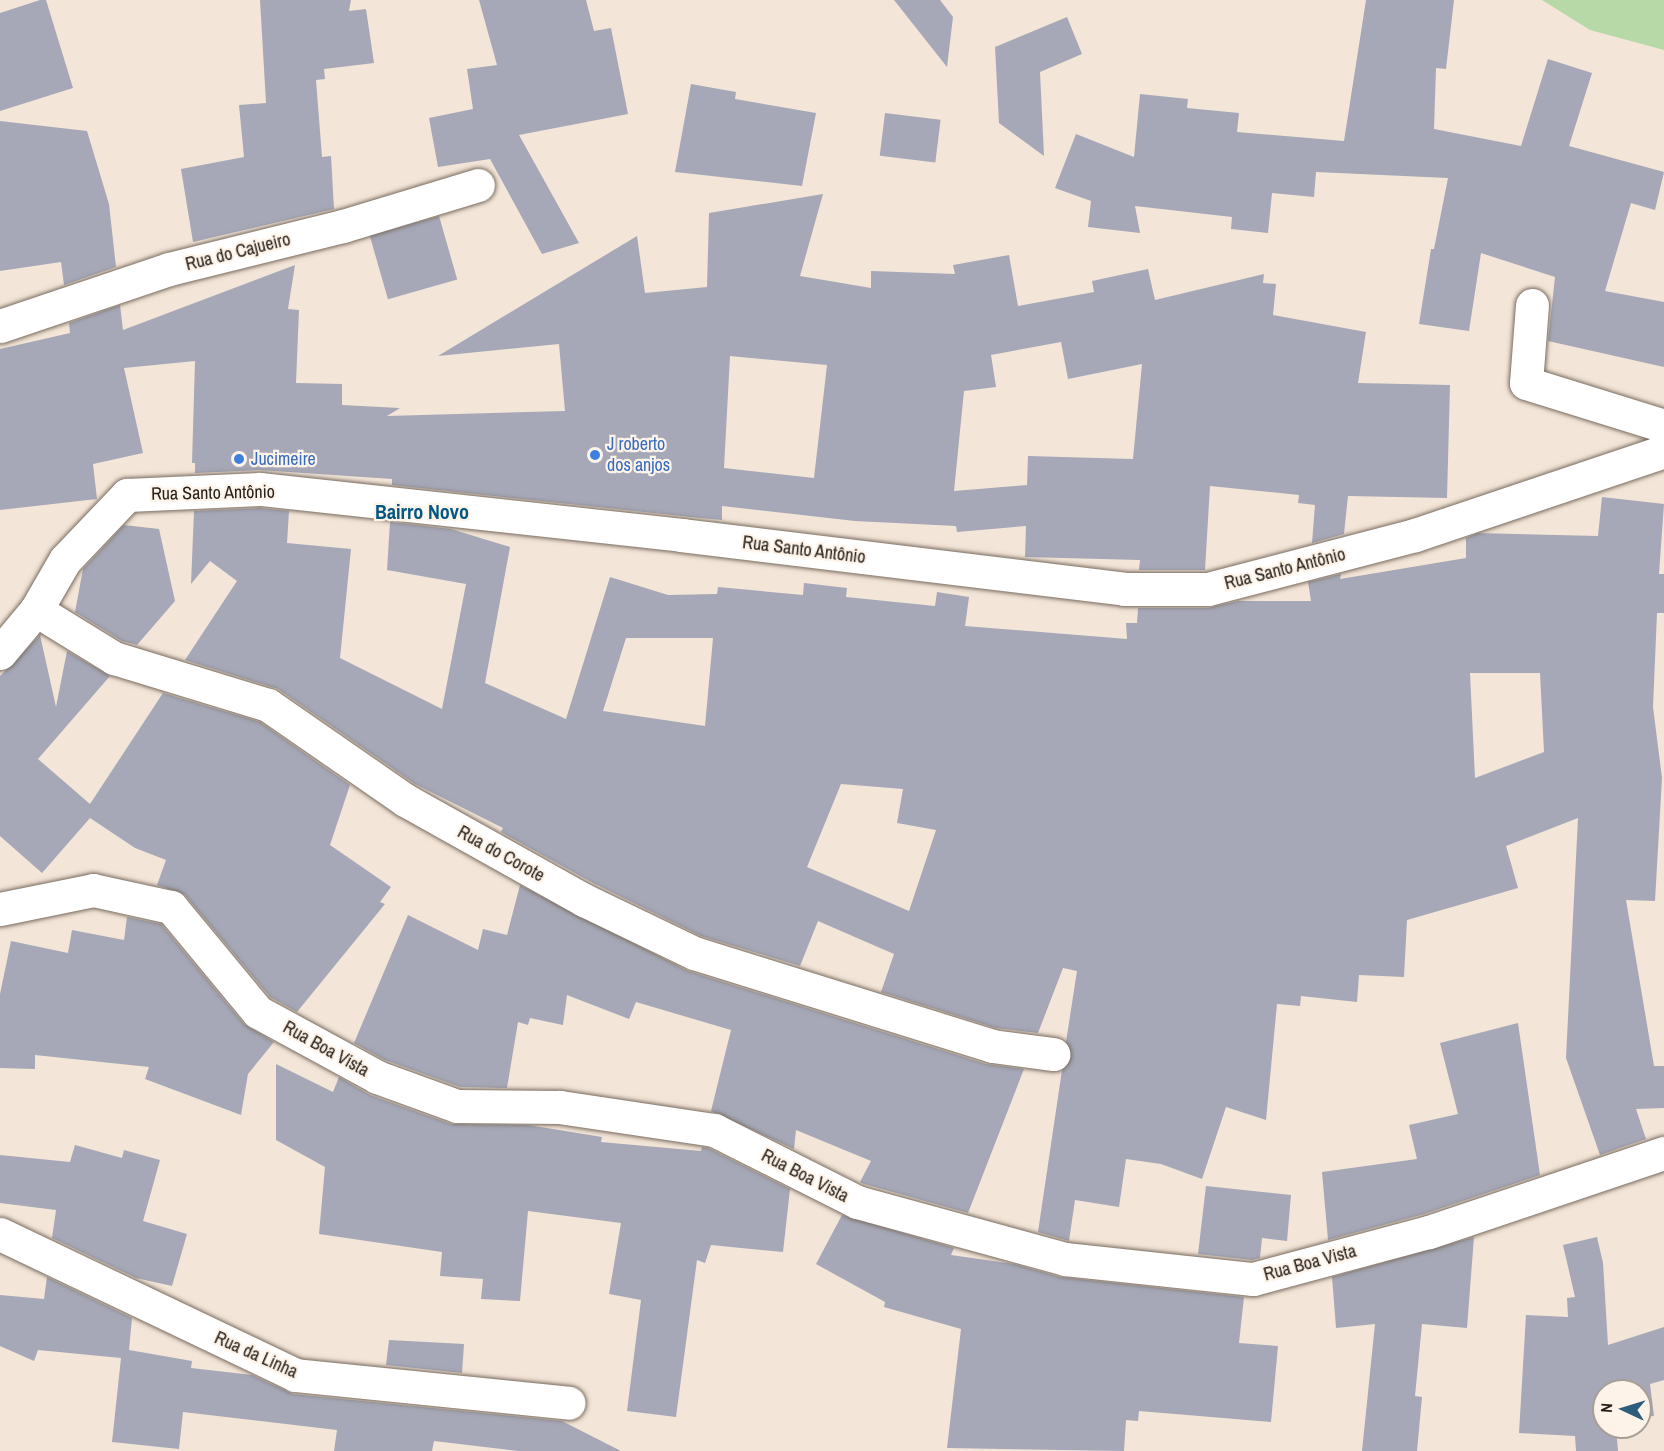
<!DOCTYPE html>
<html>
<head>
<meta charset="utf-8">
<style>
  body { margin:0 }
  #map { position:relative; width:1664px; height:1451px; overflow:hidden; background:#f3e5d7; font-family:"Archivo Narrow",sans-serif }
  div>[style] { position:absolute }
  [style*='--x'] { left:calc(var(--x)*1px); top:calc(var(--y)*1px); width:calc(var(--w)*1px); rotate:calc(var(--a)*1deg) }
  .green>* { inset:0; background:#b7d9a8 }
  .building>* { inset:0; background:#a6a8b8; transform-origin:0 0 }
  .roads { filter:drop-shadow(0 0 2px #786b5f) drop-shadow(0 0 2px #786b5f) }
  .minor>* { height:33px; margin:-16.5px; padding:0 16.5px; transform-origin:16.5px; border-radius:16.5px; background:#fff }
  .dots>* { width:16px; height:16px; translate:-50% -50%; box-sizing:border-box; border:3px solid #fef3e8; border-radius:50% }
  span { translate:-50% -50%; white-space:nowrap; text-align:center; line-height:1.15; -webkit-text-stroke:4.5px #fef3e8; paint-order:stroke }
  .street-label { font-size:18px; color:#25201b }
  .shop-label { font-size:18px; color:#366cbe }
  .left { translate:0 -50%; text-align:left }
  .neighbourhood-label { font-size:20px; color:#025883; font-weight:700 }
  .north { position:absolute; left:1592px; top:1379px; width:60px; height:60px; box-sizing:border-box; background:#fef3e8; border:2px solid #a79f96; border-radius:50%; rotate:274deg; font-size:16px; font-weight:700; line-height:24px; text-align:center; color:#25201b }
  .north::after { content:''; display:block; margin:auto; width:21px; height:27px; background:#2e5c7b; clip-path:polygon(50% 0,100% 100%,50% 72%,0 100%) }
</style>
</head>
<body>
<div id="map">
  <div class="green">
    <i style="clip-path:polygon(1542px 0,1664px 0,1664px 50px,1590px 30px)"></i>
  </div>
  <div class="building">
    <i style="clip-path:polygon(40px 0,46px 0,73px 88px,0 111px,0 13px)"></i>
    <i style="clip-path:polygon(260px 0,351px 0,349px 11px,366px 9px,374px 63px,324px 69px,325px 79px,316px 80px,322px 157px,331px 156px,334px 209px,193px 242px,181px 169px,244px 157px,239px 105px,266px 103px)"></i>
    <i style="clip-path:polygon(479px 0,586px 0,594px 31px,611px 28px,628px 114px,519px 135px,579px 243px,542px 254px,490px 159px,438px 167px,429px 118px,473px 109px,467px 69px,497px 65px)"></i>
    <i style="clip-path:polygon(894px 0,940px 0,953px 17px,947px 67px)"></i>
    <i style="clip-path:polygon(1366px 0,1454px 0,1446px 69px,1436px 68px,1434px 129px,1521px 146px,1548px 59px,1592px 73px,1569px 146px,1664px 172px,1655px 210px,1631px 203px,1605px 291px,1664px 302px,1664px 367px,1548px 341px,1555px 277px,1481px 253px,1469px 331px,1419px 324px,1431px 249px,1434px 249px,1448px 178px,1316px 172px,1314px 197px,1272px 193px,1268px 233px,1231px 229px,1232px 217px,1135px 206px,1140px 233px,1088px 227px,1091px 201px,1055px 188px,1076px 134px,1134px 157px,1140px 94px,1188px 99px,1187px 108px,1239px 113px,1237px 132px,1344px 141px)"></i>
    <i style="clip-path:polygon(1067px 17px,1082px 54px,1040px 72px,1044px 156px,999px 123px,995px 47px)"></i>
    <i style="clip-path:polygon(691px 84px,736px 92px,735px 99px,816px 113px,802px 186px,675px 172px)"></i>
    <i style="left:885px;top:113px;width:56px;height:43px;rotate:7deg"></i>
    <i style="clip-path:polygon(0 121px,87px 131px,109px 204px,116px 267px,64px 285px,61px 262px,0 271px)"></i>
    <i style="clip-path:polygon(evenodd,823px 194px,800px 276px,871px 288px,871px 271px,955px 274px,953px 265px,1009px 255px,1018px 306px,1094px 292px,1092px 281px,1148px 269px,1155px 300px,1264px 274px,1263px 283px,1276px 284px,1273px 315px,1366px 332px,1358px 383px,1450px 385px,1447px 498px,1348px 496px,1344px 534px,1312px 543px,1315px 505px,1298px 503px,1299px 495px,1210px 486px,1205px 570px,1139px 570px,1140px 560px,1025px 557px,1026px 526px,957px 532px,956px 526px,855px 521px,722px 506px,722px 520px,700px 518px,392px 485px,392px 479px,259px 470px,195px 473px,195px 463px,192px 463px,195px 361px,124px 368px,143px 453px,93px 464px,97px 499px,0 510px,0 349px,70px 333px,69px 323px,120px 305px,123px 330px,295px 265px,288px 309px,299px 310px,296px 383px,342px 384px,342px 405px,400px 408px,387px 416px,565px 411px,559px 344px,438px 356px,637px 236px,645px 293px,707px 287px,709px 213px,823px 194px,1061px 342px,1068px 379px,1142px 364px,1133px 459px,1028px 456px,1027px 485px,954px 491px,964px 391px,996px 387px,991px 355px,1061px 342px,823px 194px,730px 356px,827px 365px,814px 478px,724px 468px,730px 356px)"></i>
    <i style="left:439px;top:216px;width:66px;height:72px;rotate:74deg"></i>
    <i style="clip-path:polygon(evenodd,1602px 497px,1664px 504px,1659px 574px,1664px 574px,1664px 613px,1657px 613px,1653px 707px,1662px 778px,1655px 901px,1626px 900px,1654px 1066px,1664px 1066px,1664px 1108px,1636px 1109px,1646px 1139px,1600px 1155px,1566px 1058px,1578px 818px,1506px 846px,1518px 888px,1407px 920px,1404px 977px,1359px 975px,1357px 1002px,1301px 996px,1300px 1006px,1277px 1004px,1266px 1120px,1226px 1107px,1202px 1179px,1161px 1164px,1126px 1159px,1119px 1207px,1075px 1200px,1069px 1241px,1038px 1232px,1062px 1070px,1071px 1057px,1066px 1042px,1077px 971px,1063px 968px,1038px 1033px,996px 1028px,881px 992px,894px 954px,818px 921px,800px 966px,701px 936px,593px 883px,501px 832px,503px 828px,415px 784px,278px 689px,185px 660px,237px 581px,210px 561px,191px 584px,194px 511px,259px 508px,289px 511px,287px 543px,351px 549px,340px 658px,442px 709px,466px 584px,387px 570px,390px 522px,451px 529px,510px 547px,485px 683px,566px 719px,610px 577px,668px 595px,717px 594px,718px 587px,803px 595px,804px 583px,847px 588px,846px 597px,935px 606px,937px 592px,969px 597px,965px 626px,1127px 639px,1126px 623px,1137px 623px,1138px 608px,1208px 608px,1238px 601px,1311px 601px,1308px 582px,1341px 574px,1340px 579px,1466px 558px,1466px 538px,1478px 533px,1598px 536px,1602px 497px,626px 638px,713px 638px,705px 726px,603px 711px,626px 638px,1602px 497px,1470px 673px,1540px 673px,1544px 752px,1475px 778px,1470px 673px,1602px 497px,841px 784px,903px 789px,897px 823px,936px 830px,909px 911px,807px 867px,841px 784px)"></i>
    <i style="clip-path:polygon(124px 525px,159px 529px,175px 601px,137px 645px,122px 641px,75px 612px,83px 569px)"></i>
    <i style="clip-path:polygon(40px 635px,56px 707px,67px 651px,110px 676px,38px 759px,90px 804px,163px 693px,260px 722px,350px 785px,330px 845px,391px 887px,380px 902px,385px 904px,297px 1012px,270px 997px,185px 895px,157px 885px,166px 860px,135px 848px,90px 818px,42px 873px,0 836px,0 676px)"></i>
    <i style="clip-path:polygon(520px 885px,688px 971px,986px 1064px,1024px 1069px,968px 1213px,864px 1184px,860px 1182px,871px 1161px,796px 1130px,794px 1149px,711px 1111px,731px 1030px,636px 1002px,629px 1019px,567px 995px,563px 1025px,530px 1018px,528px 1025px,518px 1022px,507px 1088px,460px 1087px,385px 1060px,354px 1043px,408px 915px,478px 950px,483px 929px,507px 935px)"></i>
    <i style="clip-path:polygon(127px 917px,161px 924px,244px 1024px,274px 1042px,248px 1074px,241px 1115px,145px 1079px,149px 1067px,35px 1055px,35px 1069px,0 1068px,0 994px,11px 941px,68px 953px,72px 930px,124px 940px)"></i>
    <i style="clip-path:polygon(1518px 1023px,1540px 1175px,1424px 1214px,1328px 1240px,1322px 1172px,1417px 1159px,1409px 1125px,1458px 1114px,1440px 1043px)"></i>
    <i style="clip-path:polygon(276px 1064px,333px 1092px,339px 1077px,370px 1095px,451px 1124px,528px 1125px,602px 1137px,601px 1142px,701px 1151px,702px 1147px,708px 1148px,790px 1189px,783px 1252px,711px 1245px,705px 1263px,697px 1260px,676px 1417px,627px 1411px,641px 1300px,609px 1294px,621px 1223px,528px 1211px,520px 1301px,481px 1299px,483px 1279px,440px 1276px,442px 1252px,319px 1234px,325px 1167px,276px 1140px)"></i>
    <i style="clip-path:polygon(75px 1145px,122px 1158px,124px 1150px,160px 1160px,143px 1221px,187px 1234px,172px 1286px,136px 1278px,52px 1238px,56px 1210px,0 1203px,0 1155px,70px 1162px)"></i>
    <i style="clip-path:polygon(1206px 1186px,1291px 1195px,1287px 1241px,1262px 1238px,1260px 1258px,1252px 1260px,1198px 1254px)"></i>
    <i style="clip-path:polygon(842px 1215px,954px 1248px,951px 1255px,1014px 1264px,1060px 1277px,1244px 1297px,1239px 1343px,1278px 1346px,1271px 1422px,1139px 1411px,1138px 1421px,1126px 1420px,1124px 1451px,947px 1448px,961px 1329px,884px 1307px,885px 1302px,816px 1264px)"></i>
    <i style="clip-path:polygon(1474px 1237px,1467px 1328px,1422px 1324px,1415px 1396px,1422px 1397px,1417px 1451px,1362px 1451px,1375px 1324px,1336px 1328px,1332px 1277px)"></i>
    <i style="clip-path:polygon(1597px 1237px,1603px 1263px,1608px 1345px,1664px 1327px,1664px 1380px,1650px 1384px,1654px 1416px,1640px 1417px,1640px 1391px,1604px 1391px,1604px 1427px,1616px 1427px,1618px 1451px,1576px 1451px,1575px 1436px,1519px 1433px,1526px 1315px,1568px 1317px,1567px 1298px,1575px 1297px,1563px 1245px)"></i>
    <i style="clip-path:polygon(47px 1277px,132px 1318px,129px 1350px,192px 1361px,191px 1368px,252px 1375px,293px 1394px,562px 1421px,621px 1451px,518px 1451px,434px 1441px,432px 1451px,334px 1451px,337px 1430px,183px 1412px,179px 1449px,112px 1442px,121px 1358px,38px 1350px,34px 1361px,0 1346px,0 1295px,44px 1299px)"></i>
    <i style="clip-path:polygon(389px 1340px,464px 1344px,462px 1373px,386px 1365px)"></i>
  </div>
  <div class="roads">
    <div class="minor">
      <i style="--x:1532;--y:305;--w:78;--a:94.4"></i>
      <i style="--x:1526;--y:383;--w:145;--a:17.3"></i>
      <i style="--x:0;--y:326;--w:178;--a:-18.6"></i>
      <i style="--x:169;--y:269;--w:179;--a:-13.9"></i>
      <i style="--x:343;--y:226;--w:141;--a:-16.9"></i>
      <i style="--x:36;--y:610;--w:92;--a:31.6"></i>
      <i style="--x:114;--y:658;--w:161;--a:17"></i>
      <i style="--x:268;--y:705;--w:167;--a:34.7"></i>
      <i style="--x:405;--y:800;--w:205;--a:29.2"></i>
      <i style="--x:584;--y:900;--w:122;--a:25.7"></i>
      <i style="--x:694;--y:953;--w:312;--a:17.3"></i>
      <i style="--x:992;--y:1046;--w:62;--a:7.5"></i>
      <i style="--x:0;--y:653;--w:56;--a:-50.1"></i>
      <i style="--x:36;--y:610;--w:58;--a:-59.9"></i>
      <i style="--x:65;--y:560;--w:90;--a:-46.4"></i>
      <i style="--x:127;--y:495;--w:133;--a:-2.6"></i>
      <i style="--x:260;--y:489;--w:424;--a:6.2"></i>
      <i style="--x:681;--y:535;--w:446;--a:6.9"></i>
      <i style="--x:1124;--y:589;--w:84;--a:0"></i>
      <i style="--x:1208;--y:589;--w:214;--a:-14.6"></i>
      <i style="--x:1415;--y:535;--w:263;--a:-18.6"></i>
      <i style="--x:0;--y:909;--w:95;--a:-11.5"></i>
      <i style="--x:93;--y:890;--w:80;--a:12.3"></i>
      <i style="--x:171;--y:907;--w:136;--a:50.4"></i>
      <i style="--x:258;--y:1012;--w:136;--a:28.6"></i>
      <i style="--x:377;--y:1077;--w:85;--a:19.9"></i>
      <i style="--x:457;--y:1106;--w:103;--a:0.6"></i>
      <i style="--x:560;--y:1107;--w:156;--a:8.5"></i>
      <i style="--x:714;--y:1130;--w:160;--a:26.7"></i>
      <i style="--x:857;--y:1202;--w:216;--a:15.3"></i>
      <i style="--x:1065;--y:1259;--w:189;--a:6.1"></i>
      <i style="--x:1253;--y:1279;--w:182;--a:-15"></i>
      <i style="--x:1429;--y:1232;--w:248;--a:-18.6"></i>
      <i style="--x:0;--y:1234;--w:327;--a:25.5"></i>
      <i style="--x:295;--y:1375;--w:275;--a:5.8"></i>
    </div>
  </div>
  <div class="dots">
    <i style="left:595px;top:455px;background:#3f7fe0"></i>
    <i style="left:239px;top:459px;background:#3f7fe0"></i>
  </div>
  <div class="street-label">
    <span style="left:238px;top:252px;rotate:-14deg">Rua do Cajueiro</span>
    <span style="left:213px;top:493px;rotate:-1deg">Rua Santo Antônio</span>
    <span style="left:804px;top:550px;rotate:7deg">Rua Santo Antônio</span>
    <span style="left:1285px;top:569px;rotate:-14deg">Rua Santo Antônio</span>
    <span style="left:501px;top:854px;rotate:29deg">Rua do Corote</span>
    <span style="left:326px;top:1049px;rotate:29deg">Rua Boa Vista</span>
    <span style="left:805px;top:1176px;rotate:27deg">Rua Boa Vista</span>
    <span style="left:1310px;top:1263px;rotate:-15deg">Rua Boa Vista</span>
    <span style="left:256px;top:1355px;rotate:24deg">Rua da Linha</span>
  </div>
  <div class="shop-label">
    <span class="left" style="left:607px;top:455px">J roberto<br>dos anjos</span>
    <span class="left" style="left:251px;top:459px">Jucimeire</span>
  </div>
  <div class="neighbourhood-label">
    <span style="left:422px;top:511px">Bairro Novo</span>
  </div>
  <div class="north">N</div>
</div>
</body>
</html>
